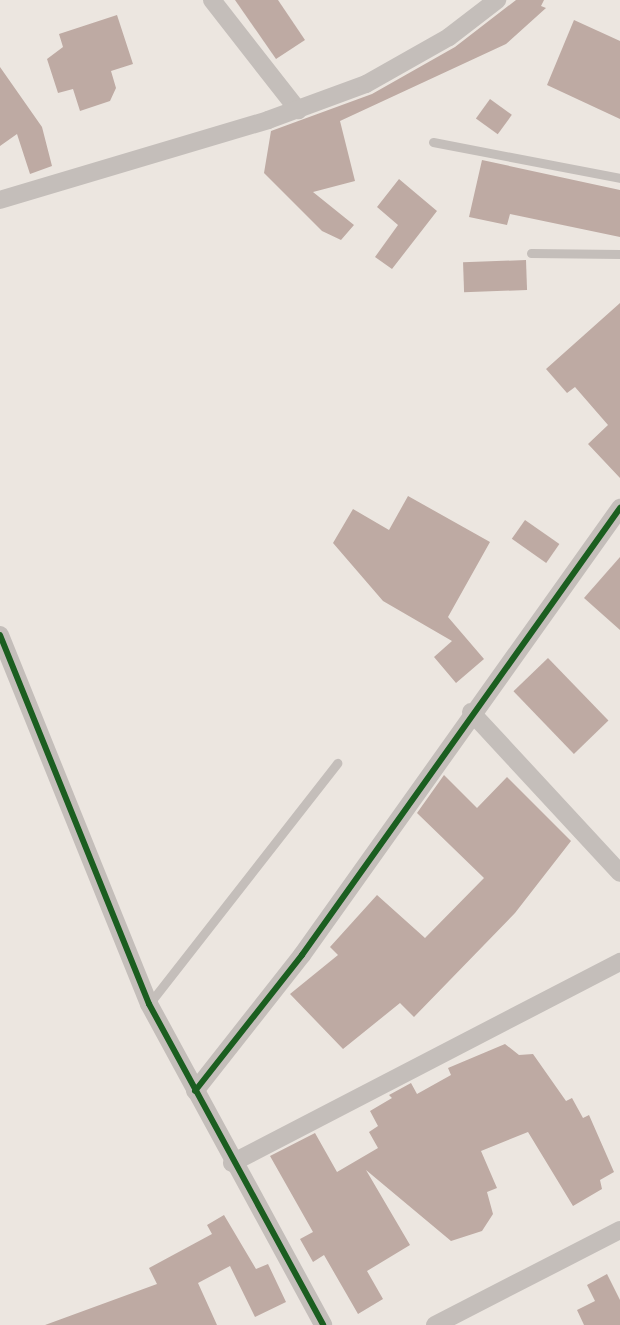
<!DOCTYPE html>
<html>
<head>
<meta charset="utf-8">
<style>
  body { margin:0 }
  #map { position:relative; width:620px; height:1325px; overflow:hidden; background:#ece6e0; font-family:"PT Sans Narrow",sans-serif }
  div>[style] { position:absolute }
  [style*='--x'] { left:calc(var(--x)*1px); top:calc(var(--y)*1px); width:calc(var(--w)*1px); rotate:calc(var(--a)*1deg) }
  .building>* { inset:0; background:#beaaa3; transform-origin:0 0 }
  .lane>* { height:9px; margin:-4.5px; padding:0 4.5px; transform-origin:4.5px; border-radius:4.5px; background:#c4beba }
  .street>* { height:18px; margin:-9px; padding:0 9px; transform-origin:9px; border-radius:9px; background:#c4beba }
  .cycleway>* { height:6px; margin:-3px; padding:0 3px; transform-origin:3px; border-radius:3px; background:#1b5e20 }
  span { translate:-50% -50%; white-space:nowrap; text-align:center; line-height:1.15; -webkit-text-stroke:4.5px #f8f0e8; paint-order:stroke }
</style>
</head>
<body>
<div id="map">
  <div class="building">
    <i style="clip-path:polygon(235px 0,278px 0,305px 40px,276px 59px)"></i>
    <i style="clip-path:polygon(516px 0,544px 0,541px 6px,546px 8px,506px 44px,340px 121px,355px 181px,313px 192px,354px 225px,341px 240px,322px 231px,264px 173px,271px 131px,372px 94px,455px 47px)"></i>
    <i style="clip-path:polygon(117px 15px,133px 64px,111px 71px,116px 88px,110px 101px,80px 111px,73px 89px,58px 93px,47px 59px,63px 47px,59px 34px)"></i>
    <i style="clip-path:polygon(574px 20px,620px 41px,620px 119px,547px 85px)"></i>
    <i style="clip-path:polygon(0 67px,42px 127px,52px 166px,30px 174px,17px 134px,0 146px)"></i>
    <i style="left:490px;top:99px;width:27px;height:24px;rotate:36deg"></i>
    <i style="clip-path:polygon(482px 160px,620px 190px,620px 237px,510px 214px,507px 225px,469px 217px)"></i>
    <i style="clip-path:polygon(399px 179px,437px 211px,392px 269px,375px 257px,398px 225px,377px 207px)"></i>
    <i style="left:526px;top:260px;width:30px;height:63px;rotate:88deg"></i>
    <i style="clip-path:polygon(620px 303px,620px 478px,588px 444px,608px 425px,575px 387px,567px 393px,546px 369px)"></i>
    <i style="clip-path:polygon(408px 496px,490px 542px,448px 617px,484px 659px,456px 683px,434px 657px,452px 641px,383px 601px,333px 543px,353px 509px,389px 530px)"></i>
    <i style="left:525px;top:520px;width:42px;height:23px;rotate:35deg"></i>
    <i style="clip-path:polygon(620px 557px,620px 630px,584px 598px)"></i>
    <i style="left:548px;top:658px;width:87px;height:48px;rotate:46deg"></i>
    <i style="clip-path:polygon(444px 775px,477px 808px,507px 777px,571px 841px,515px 913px,414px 1017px,400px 1003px,343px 1049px,290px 994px,338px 955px,330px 947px,377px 895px,425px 938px,484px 878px,417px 813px)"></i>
    <i style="clip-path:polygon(505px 1044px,519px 1055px,533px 1054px,566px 1101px,572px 1098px,583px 1118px,589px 1115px,614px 1172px,600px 1180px,602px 1189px,573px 1206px,528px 1132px,481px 1151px,497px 1188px,487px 1192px,493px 1214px,482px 1231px,451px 1241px,366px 1170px,410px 1245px,367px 1271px,383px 1299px,358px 1314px,324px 1255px,313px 1262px,300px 1239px,313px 1232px,270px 1156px,315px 1133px,337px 1172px,378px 1148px,369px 1132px,378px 1126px,370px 1111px,392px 1098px,389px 1095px,411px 1083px,417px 1094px,451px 1075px,448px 1068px)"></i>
    <i style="clip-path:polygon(224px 1215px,256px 1269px,268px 1264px,286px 1302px,255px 1317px,230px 1266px,198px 1283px,217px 1325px,45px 1325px,157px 1284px,149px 1268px,212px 1234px,207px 1225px)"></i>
    <i style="clip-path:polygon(607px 1274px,620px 1300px,620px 1325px,584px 1325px,577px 1310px,595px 1301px,587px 1285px)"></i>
  </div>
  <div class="lane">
    <i style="--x:433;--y:142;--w:190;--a:10.9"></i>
    <i style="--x:531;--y:253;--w:89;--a:0.6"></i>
    <i style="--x:149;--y:1004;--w:306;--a:-52"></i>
  </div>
  <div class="street">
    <i style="--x:212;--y:0;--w:140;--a:52"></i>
    <i style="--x:0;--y:200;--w:280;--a:-16.6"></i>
    <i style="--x:268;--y:120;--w:104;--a:-20.2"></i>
    <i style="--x:366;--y:84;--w:95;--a:-29.5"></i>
    <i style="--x:449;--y:37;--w:61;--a:-37.6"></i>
    <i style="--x:0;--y:635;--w:398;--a:68"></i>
    <i style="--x:149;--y:1004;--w:365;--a:61.5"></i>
    <i style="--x:471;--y:712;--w:219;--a:47.2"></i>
    <i style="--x:195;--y:1091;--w:173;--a:-51.8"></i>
    <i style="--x:302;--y:955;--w:549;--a:-54.57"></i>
    <i style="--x:232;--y:1163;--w:437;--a:-27.4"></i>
    <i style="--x:435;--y:1325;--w:208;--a:-27.2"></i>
  </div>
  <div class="cycleway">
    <i style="--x:0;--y:635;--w:398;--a:68"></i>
    <i style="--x:149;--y:1004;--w:365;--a:61.5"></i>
    <i style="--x:195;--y:1091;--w:173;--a:-51.8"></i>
    <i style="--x:302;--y:955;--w:549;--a:-54.57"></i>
  </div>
</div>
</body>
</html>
